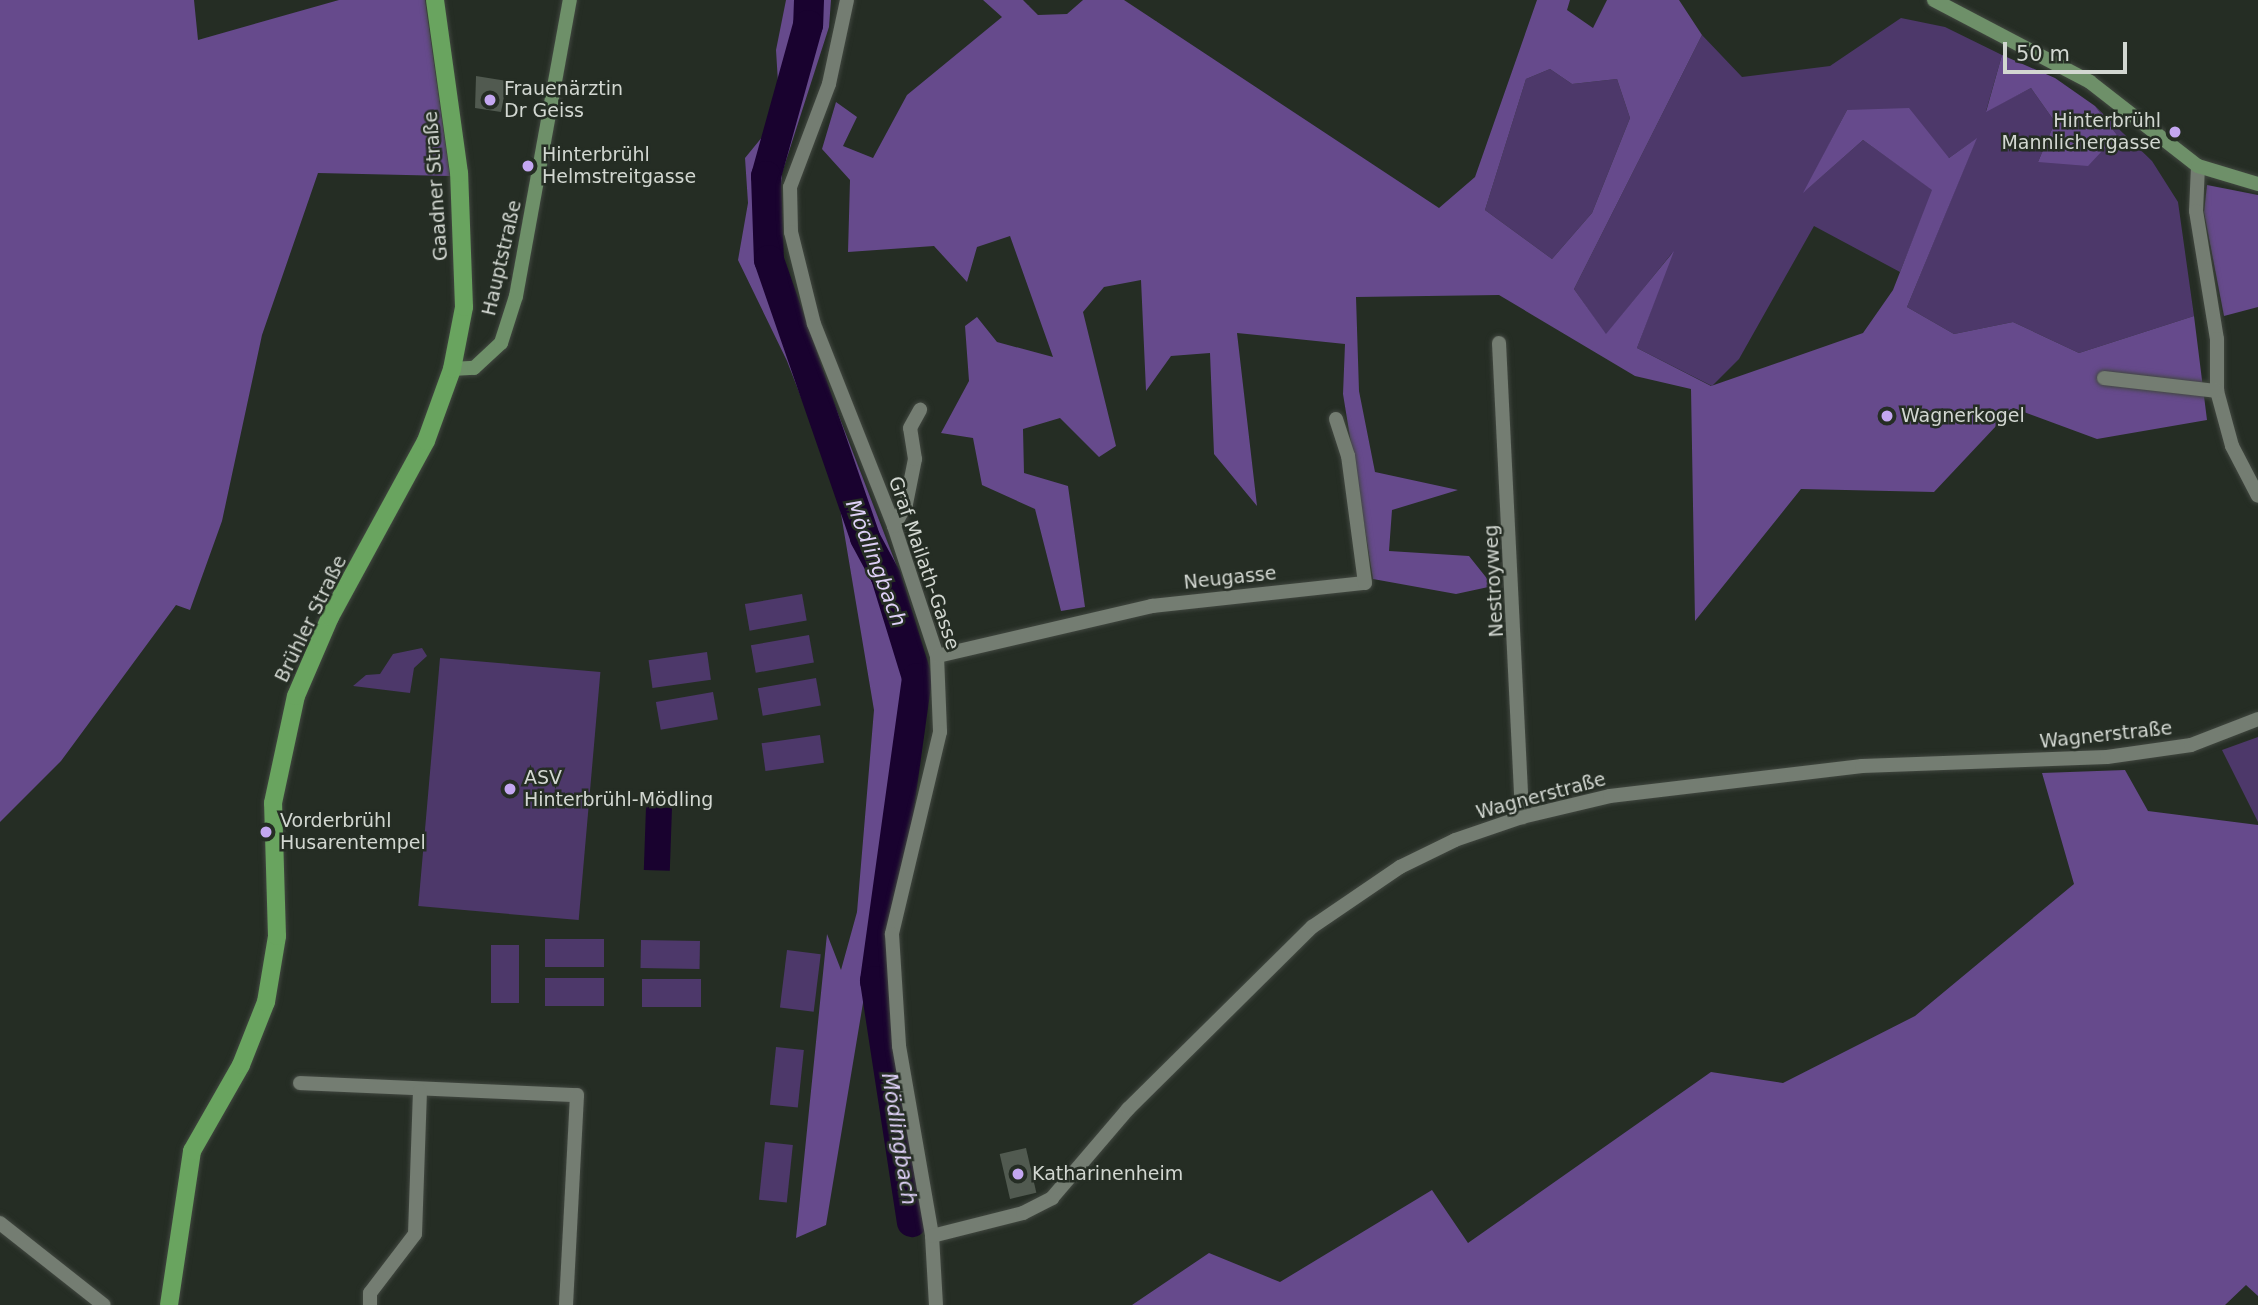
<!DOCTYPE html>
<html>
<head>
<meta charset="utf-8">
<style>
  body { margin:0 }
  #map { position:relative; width:2258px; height:1305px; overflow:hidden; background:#252d24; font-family:"DejaVu Sans",sans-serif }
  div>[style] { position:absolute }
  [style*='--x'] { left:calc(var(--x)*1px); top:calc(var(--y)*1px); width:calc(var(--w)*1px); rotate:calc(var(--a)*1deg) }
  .green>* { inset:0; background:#4d386a; transform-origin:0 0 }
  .forest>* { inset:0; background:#664a8c }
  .water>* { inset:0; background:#19022f; transform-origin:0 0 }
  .river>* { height:30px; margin:-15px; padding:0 15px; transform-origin:15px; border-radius:15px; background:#19022f }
  .building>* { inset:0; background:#515a50; transform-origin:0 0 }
  .roads { filter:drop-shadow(0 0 2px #414740) drop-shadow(0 0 2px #414740) }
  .street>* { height:14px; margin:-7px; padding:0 7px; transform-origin:7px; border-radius:7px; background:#747d72 }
  .secondary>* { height:14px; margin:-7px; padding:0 7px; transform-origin:7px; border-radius:7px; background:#6e9069 }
  .primary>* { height:18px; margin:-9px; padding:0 9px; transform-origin:9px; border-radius:9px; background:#69a45f }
  .dots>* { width:19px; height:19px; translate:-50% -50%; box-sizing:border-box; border:4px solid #252d24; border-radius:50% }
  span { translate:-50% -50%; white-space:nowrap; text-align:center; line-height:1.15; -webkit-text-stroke:5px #252d24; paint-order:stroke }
  .poi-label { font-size:19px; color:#d2d7d1 }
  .left { translate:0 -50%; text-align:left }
  .right { translate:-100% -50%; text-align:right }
  .street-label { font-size:19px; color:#d2d7d1 }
  .water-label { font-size:21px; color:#ded0f7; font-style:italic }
  .scale { position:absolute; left:2003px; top:42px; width:124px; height:32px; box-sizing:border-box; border:4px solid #d2d7d1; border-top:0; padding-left:9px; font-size:21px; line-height:24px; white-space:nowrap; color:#d2d7d1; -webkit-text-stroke:5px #252d24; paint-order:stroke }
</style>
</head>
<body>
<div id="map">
  <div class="green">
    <i style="clip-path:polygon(1901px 18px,1945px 27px,2002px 55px,1986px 111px,2031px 88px,2055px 122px,2038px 162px,2117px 135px,2095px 106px,2152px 161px,2178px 202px,2194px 316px,2079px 353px,2013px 322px,1954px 334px,1907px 307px,1976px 139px,1949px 158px,1847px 110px,1805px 191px,1863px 140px,1933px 190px,1900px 272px,1814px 226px,1739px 359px,1712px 386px,1637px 348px,1672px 253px,1606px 335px,1574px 289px,1702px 35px,1742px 77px,1830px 66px)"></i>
    <i style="clip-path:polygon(1550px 69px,1572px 84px,1617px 79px,1630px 118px,1592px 213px,1552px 259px,1485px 210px,1526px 79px)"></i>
    <i style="left:802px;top:594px;width:27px;height:58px;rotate:80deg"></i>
    <i style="left:809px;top:635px;width:28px;height:59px;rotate:80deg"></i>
    <i style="clip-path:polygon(422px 648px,427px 656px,414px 668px,410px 693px,353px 686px,366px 675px,380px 674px,393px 654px)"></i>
    <i style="left:707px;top:652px;width:28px;height:59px;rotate:82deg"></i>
    <i style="left:440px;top:658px;width:161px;height:249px;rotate:5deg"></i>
    <i style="left:816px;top:678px;width:28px;height:59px;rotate:80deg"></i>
    <i style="left:713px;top:692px;width:28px;height:58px;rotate:80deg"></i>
    <i style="left:820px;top:735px;width:28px;height:59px;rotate:82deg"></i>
    <i style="clip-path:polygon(2258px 737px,2258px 822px,2222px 750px)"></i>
    <i style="left:545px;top:939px;width:59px;height:28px"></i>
    <i style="left:641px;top:940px;width:59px;height:28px;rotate:1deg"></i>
    <i style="left:491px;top:945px;width:28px;height:58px"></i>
    <i style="left:787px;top:950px;width:34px;height:58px;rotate:7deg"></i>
    <i style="left:545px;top:978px;width:59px;height:28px"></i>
    <i style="left:642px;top:979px;width:59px;height:28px"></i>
    <i style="left:776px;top:1047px;width:28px;height:58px;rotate:6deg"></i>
    <i style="left:765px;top:1142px;width:28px;height:58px;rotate:6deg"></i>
  </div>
  <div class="forest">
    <i style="clip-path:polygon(0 0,194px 0,198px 40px,339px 0,425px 0,450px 176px,318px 173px,262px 335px,222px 521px,190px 610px,176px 605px,61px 761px,0 822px)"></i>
    <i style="clip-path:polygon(786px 0,831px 0,829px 27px,782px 173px,777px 235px,800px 315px,901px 577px,929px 695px,869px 967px,826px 1225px,796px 1238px,827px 934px,841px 970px,857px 912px,874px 710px,837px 490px,787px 361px,738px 260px,748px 203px,745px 158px,780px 115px,776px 50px)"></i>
    <i style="clip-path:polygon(evenodd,983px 0,1023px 0,1038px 15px,1067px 14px,1083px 0,1124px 0,1439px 208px,1475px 177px,1537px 0,1570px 0,1567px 10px,1593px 28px,1607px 0,1679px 0,1702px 35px,1574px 289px,1606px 334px,1674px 251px,1637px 348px,1711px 386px,1863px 333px,1893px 290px,1932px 190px,1863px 140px,1803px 193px,1847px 110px,1909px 108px,1949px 158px,1977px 138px,1907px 307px,1954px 334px,2013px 322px,2079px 353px,2194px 316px,2207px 420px,2097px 439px,2013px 408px,1934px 492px,1801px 489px,1695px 621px,1691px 389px,1635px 376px,1499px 295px,1356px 297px,1359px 391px,1375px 472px,1458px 490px,1392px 510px,1389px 551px,1469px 556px,1493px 586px,1456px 594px,1373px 579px,1343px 394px,1345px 344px,1237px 333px,1257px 506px,1214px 454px,1210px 353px,1171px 356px,1146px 391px,1141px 280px,1104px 287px,1083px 312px,1116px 446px,1099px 457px,1060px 418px,1023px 429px,1024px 473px,1068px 486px,1085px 607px,1061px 611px,1035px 509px,982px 485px,973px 438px,941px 433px,969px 381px,965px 326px,977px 317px,997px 342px,1053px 357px,1010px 236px,977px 247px,967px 282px,934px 246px,848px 252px,850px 180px,822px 149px,836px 102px,857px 117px,843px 146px,873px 158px,907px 95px,1002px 17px,983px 0,1550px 69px,1572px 84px,1617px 79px,1630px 118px,1592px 213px,1552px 259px,1485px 210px,1526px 79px,1550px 69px)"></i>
    <i style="clip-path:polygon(2002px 55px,2055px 78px,2095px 106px,2117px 135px,2088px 166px,2038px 162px,2055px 122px,2031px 88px,1986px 112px)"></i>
    <i style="clip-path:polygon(2207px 185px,2258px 195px,2258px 307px,2224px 316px,2204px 212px)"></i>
    <i style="clip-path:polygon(2125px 770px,2148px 811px,2258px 825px,2258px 1296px,2246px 1285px,2225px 1305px,1132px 1305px,1209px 1253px,1280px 1282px,1432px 1190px,1468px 1243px,1711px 1072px,1783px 1083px,1915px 1016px,2074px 884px,2042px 773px)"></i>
  </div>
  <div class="water">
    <i style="left:646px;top:807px;width:26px;height:63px;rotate:2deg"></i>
  </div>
  <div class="river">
    <i style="--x:809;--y:0;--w:25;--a:92"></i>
    <i style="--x:808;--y:25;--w:157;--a:105.5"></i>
    <i style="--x:766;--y:176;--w:84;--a:88"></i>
    <i style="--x:769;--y:260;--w:294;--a:70.9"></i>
    <i style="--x:865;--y:538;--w:44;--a:61.7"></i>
    <i style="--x:886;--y:577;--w:106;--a:72.9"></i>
    <i style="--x:917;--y:678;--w:306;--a:97.9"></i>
    <i style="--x:875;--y:981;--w:244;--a:81.3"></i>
  </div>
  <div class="building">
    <i style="clip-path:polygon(476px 76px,507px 81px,501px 112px,475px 108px)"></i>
    <i style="left:1026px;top:1148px;width:46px;height:27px;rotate:77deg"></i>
  </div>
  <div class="roads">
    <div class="street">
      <i style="--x:847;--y:0;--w:86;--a:102.1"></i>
      <i style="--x:829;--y:84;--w:110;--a:110.7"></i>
      <i style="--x:790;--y:187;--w:45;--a:88.7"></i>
      <i style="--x:791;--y:232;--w:95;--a:76"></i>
      <i style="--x:814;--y:324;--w:217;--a:68.4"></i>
      <i style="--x:894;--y:526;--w:137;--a:71.7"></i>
      <i style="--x:937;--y:656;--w:76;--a:87.7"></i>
      <i style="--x:940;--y:732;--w:208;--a:103.4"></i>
      <i style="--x:892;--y:934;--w:112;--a:86.4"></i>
      <i style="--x:899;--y:1046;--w:193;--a:80.1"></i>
      <i style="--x:932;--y:1236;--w:69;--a:86.7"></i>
      <i style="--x:2198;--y:166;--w:45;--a:92.5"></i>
      <i style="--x:2196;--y:211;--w:130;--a:80.7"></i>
      <i style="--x:2217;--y:339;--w:52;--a:90"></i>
      <i style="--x:2217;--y:391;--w:57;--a:74.7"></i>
      <i style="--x:2232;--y:446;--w:56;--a:62.5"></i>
      <i style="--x:1499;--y:343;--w:475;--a:87.2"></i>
      <i style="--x:2104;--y:378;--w:114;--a:6.6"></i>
      <i style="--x:894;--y:526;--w:25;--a:-61"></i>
      <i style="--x:906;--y:504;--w:46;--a:-78.7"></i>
      <i style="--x:915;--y:459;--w:31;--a:-99"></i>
      <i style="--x:910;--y:428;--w:21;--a:-61"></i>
      <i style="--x:937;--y:656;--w:221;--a:-13.1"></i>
      <i style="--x:1152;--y:606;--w:214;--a:-6.2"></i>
      <i style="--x:1365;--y:583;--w:128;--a:-97.6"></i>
      <i style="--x:1348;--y:456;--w:39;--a:-108"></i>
      <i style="--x:300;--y:1083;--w:277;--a:2.5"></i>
      <i style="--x:577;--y:1095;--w:210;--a:93"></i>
      <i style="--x:0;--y:1223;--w:132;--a:38.3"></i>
      <i style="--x:932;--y:1236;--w:94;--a:-14.2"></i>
      <i style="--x:1023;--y:1213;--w:33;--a:-27"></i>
      <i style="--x:1052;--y:1198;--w:117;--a:-49.5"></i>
      <i style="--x:1128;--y:1109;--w:259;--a:-44.7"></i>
      <i style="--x:1312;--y:927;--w:107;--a:-34.3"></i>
      <i style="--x:1400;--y:867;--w:61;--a:-26.1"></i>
      <i style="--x:1455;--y:840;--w:71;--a:-18.9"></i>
      <i style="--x:1522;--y:817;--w:90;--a:-13.4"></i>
      <i style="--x:1610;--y:796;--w:254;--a:-6.8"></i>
      <i style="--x:1862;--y:766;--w:245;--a:-2.1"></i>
      <i style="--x:2107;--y:757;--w:85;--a:-8.1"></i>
      <i style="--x:2191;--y:745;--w:72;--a:-21.2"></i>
      <i style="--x:370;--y:1305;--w:12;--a:-90"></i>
      <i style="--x:370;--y:1293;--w:74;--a:-52.7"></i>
      <i style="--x:415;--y:1234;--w:143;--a:-88"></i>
    </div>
    <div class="secondary">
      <i style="--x:1934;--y:0;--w:176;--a:27.7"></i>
      <i style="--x:2090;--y:82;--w:137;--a:37.9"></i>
      <i style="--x:2198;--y:166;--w:63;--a:16.7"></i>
      <i style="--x:452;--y:369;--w:22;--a:-3"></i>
      <i style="--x:474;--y:368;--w:37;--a:-43"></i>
      <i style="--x:501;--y:343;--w:49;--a:-72.3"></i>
      <i style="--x:516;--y:296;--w:301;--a:-79.7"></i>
    </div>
    <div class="primary">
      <i style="--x:169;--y:1305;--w:156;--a:-81.5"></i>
      <i style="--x:192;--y:1151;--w:99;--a:-60.3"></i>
      <i style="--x:241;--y:1065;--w:68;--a:-68.4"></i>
      <i style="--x:266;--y:1002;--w:67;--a:-80.5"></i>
      <i style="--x:277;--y:936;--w:133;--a:-91.7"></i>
      <i style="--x:273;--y:803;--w:109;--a:-77.9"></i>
      <i style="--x:296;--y:696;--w:86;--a:-66.7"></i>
      <i style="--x:330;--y:617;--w:200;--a:-61.4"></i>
      <i style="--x:426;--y:441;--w:77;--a:-70.1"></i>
      <i style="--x:452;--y:369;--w:63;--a:-79"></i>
      <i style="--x:464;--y:307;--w:134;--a:-92.1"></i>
      <i style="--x:459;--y:173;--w:175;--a:-97.9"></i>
    </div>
  </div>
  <div class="dots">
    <i style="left:490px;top:100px;background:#c4a7f1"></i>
    <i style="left:2175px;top:132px;background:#c4a7f1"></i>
    <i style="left:528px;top:166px;background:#c4a7f1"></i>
    <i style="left:1887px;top:416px;background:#c4a7f1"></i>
    <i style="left:510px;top:789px;background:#c4a7f1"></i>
    <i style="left:266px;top:832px;background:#c4a7f1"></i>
    <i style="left:1018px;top:1174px;background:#c4a7f1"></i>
  </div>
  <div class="poi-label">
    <span class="left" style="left:504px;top:100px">Frauenärztin<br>Dr Geiss</span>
    <span class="right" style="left:2161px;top:132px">Hinterbrühl<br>Mannlichergasse</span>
    <span class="left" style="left:542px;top:166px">Hinterbrühl<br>Helmstreitgasse</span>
    <span class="left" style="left:1901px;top:416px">Wagnerkogel</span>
    <span class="left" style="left:524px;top:789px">ASV<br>Hinterbrühl-Mödling</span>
    <span class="left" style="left:280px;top:832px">Vorderbrühl<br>Husarentempel</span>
    <span class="left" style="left:1032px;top:1174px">Katharinenheim</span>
  </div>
  <div class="street-label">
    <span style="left:436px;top:186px;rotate:-94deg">Gaadner Straße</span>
    <span style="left:502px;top:258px;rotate:-77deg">Hauptstraße</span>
    <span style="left:924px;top:563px;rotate:71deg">Graf Mailath-Gasse</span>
    <span style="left:1230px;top:578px;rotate:-6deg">Neugasse</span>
    <span style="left:1494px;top:581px;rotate:-93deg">Nestroyweg</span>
    <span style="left:311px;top:619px;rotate:-64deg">Brühler Straße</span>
    <span style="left:2106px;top:735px;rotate:-6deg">Wagnerstraße</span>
    <span style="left:1541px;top:796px;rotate:-15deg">Wagnerstraße</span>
  </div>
  <div class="water-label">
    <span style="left:876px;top:563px;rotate:69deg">Mödlingbach</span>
    <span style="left:899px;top:1139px;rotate:81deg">Mödlingbach</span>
  </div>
  <div class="scale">50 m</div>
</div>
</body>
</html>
